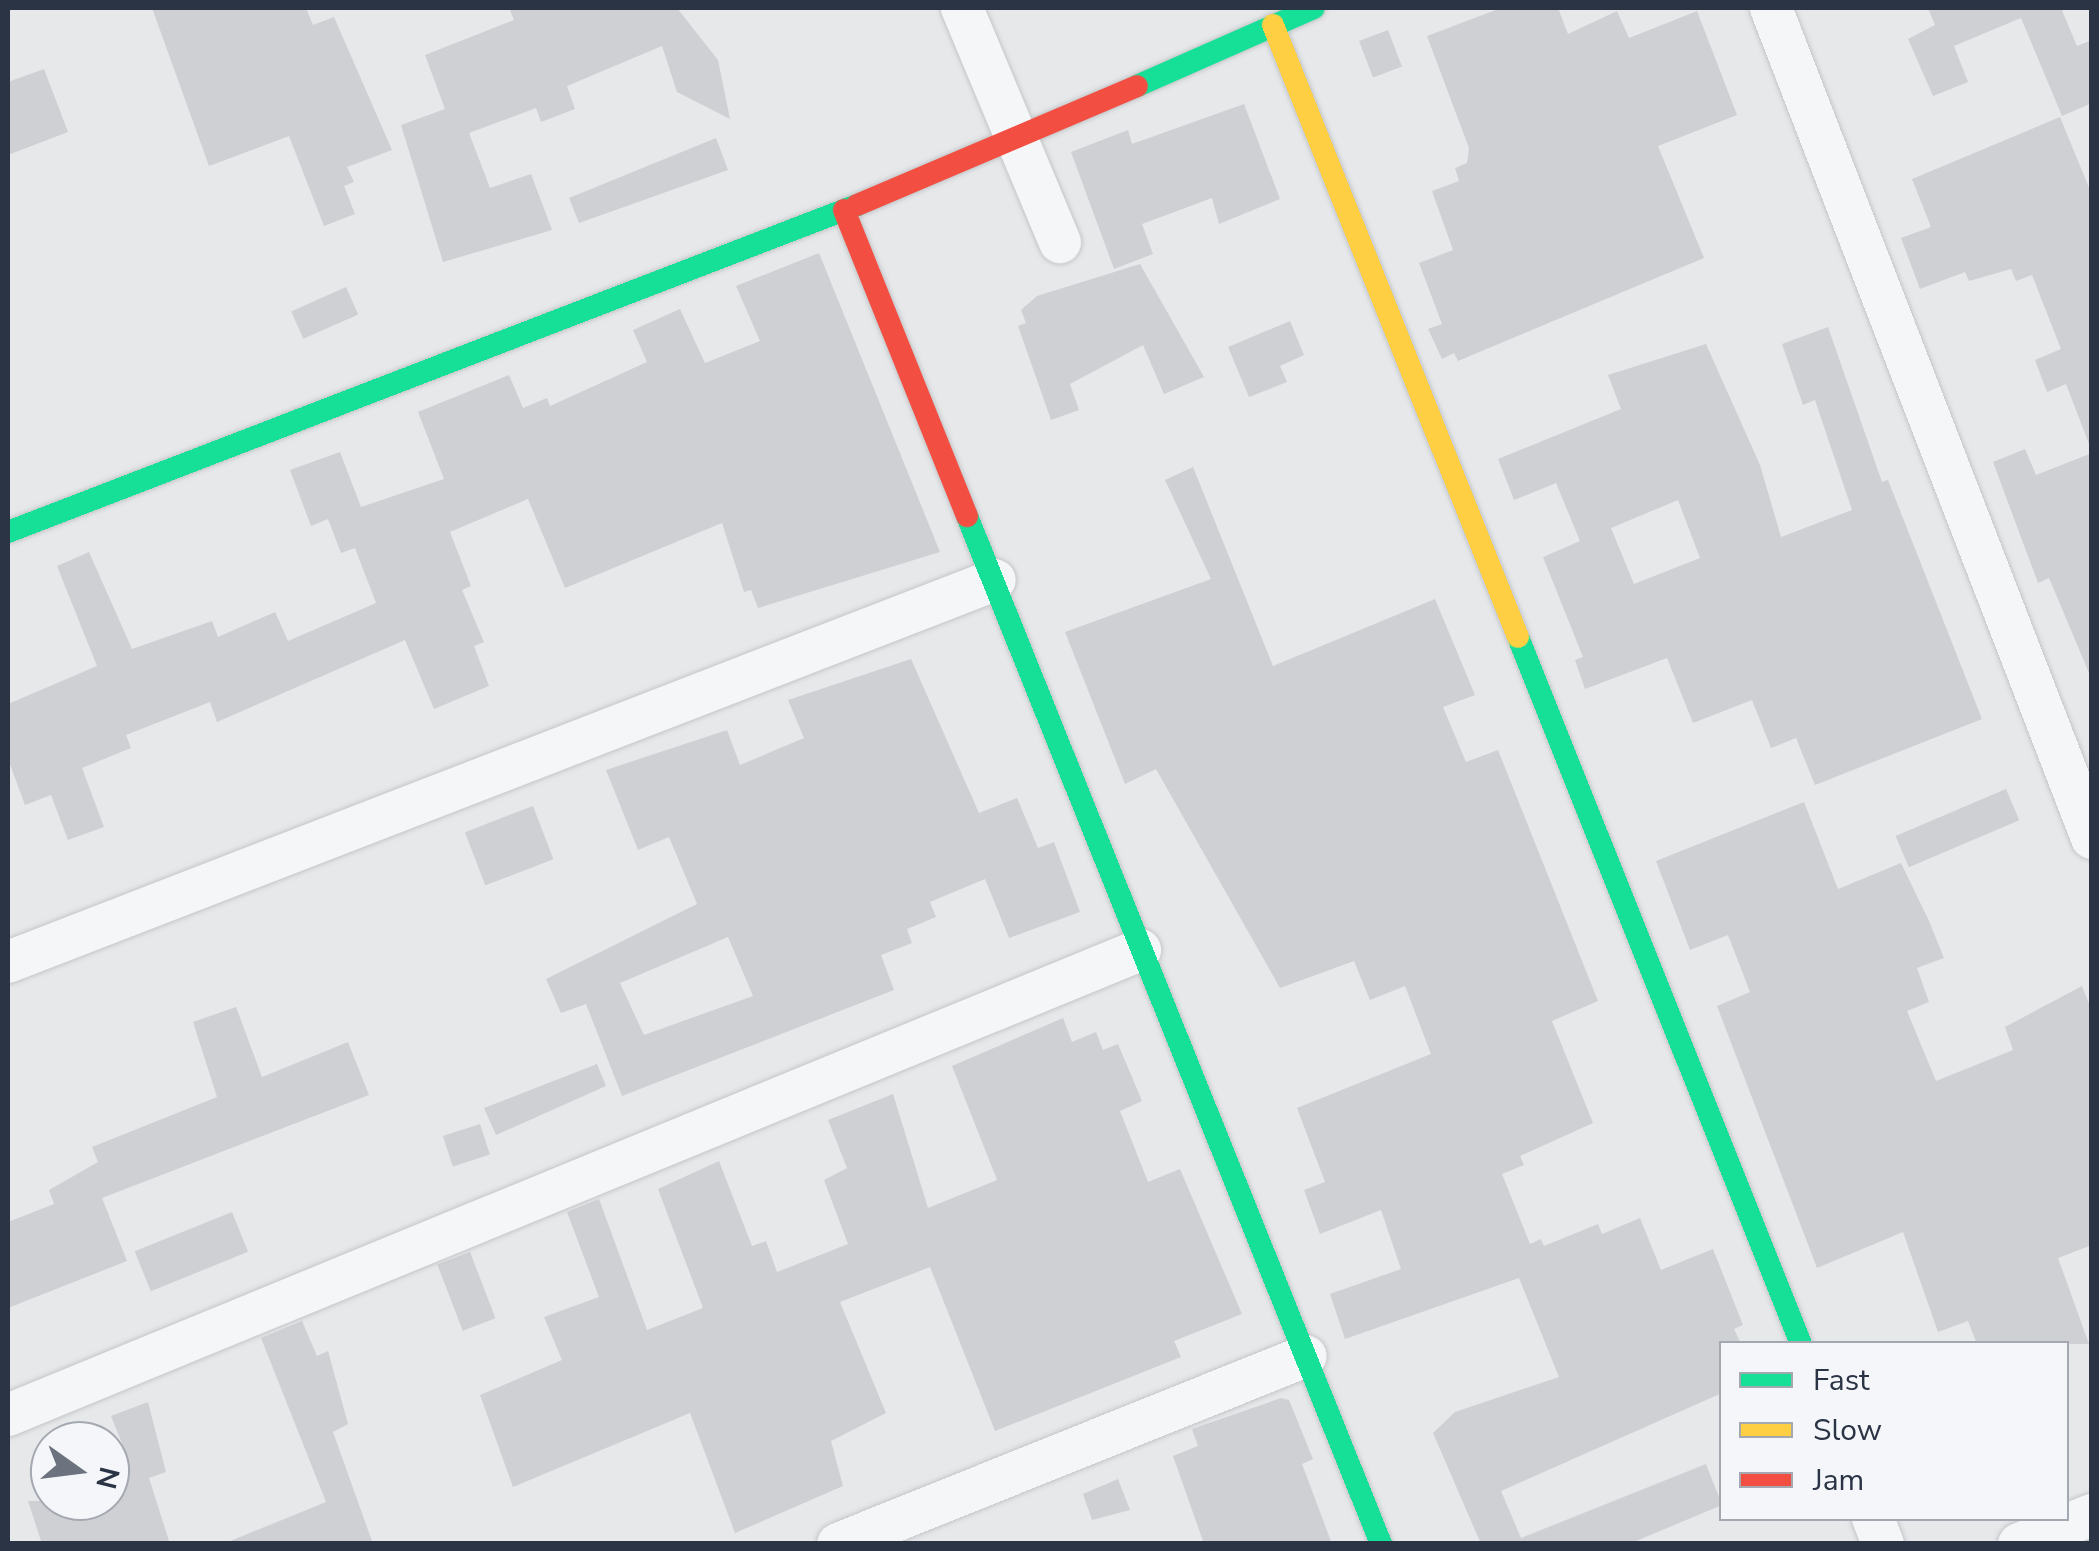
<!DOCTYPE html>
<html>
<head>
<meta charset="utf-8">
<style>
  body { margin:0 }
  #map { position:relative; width:2099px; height:1551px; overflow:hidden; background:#e6e8ea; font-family:"Nunito Sans",sans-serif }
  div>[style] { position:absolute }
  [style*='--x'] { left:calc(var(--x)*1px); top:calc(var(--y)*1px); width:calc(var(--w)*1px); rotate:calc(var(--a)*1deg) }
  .building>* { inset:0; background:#ced0d3; transform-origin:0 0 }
  .roads { filter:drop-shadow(0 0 2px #c4c6c8) drop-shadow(0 0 2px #c4c6c8) }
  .street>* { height:42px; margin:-21px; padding:0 21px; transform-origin:21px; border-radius:21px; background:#f5f6f7 }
  .fast>* { height:22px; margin:-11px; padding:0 11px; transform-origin:11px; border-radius:11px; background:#16e098 }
  .slow>* { height:22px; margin:-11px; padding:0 11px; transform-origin:11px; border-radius:11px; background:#ffcf43 }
  .jam>* { height:22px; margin:-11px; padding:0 11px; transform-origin:11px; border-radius:11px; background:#f24e42 }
  span { translate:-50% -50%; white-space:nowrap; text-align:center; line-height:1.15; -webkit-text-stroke:8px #f4f6f9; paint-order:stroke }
  .frame { position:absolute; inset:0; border:10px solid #2b3445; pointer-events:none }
  .legend { position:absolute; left:1719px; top:1341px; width:350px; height:180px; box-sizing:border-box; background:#f4f6f9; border:2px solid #a4a8b1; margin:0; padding:12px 18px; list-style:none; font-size:30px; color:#2b3445 }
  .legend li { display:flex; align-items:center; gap:20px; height:50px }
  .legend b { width:50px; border:2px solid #a4a8b1 }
  .north { position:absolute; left:30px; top:1421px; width:100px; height:100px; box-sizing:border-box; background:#f4f6f9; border:2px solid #a4a8b1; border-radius:50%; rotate:104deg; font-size:28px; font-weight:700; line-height:40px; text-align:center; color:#2b3445 }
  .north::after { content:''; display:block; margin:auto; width:35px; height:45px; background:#6c737f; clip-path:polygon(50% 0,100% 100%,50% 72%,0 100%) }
</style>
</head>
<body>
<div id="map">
  <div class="building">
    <i style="clip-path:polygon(152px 8px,306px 8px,313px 25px,334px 17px,392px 150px,347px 167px,354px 182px,344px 186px,355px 214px,324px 226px,289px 136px,209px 166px)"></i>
    <i style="clip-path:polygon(509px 8px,677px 8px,718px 60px,730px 119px,677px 92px,662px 46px,567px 86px,575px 109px,541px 122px,536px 108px,469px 133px,490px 188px,531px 174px,552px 230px,443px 262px,401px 125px,445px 109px,425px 55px,514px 20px)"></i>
    <i style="clip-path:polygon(1501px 8px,1558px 8px,1568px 34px,1617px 11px,1629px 38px,1697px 11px,1737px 115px,1658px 146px,1704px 258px,1458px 361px,1454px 353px,1442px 359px,1428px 329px,1442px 324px,1419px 263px,1453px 250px,1432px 191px,1459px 181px,1455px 168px,1467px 163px,1469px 148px,1427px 36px)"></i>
    <i style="clip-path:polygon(1928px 8px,2061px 8px,2077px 46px,2092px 40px,2092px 103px,2062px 116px,2021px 18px,1954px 46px,1968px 82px,1933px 96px,1908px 39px,1935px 25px)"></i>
    <i style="left:1388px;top:30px;width:39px;height:31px;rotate:69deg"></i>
    <i style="clip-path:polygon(44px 69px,68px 132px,8px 155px,8px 82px)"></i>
    <i style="clip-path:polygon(1244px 104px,1280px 199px,1219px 224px,1212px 198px,1142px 224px,1153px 254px,1114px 269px,1071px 152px,1128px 130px,1132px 144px)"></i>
    <i style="clip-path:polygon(2060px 117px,2092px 195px,2089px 444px,2066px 384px,2047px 392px,2035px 360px,2061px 349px,2032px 275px,2016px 281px,2011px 269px,1969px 281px,1965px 272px,1920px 289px,1901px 238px,1931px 227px,1912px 179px)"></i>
    <i style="clip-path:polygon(716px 138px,728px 170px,579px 223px,569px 198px)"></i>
    <i style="clip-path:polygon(819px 253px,940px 552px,758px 608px,751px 590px,744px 592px,722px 523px,565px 588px,528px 499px,450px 532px,471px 586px,462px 590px,484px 642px,474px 646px,489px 686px,434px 709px,405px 640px,217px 722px,210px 702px,126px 735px,131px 748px,82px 768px,104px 827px,68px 840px,51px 795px,25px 805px,8px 759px,8px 704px,97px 666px,57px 566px,89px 552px,132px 649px,212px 621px,218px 637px,275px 612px,288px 641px,376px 603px,355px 548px,341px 553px,328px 519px,311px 526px,290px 470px,340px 452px,361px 507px,444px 479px,418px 412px,509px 375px,523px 408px,547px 398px,550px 406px,647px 362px,633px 330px,680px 309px,705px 363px,760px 341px,736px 286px)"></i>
    <i style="clip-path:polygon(1140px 264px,1204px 377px,1164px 394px,1143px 345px,1070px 384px,1079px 410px,1051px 420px,1018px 326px,1026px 323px,1021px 310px,1037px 296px)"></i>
    <i style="left:346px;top:287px;width:30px;height:60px;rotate:66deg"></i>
    <i style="clip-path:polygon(1290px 321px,1304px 355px,1280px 366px,1287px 382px,1249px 397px,1228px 347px)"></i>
    <i style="clip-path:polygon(evenodd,1828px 327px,1882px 482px,1888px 480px,1982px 719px,1815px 785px,1796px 738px,1771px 748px,1752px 700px,1693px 723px,1667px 658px,1585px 689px,1575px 660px,1583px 657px,1543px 557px,1580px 541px,1556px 483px,1514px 500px,1498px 459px,1621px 409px,1608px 375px,1706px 344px,1760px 465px,1781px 537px,1852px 510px,1815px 400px,1803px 405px,1782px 344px,1828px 327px,1678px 500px,1700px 558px,1634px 584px,1611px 528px,1678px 500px)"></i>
    <i style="clip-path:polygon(2025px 449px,2036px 475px,2092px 453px,2092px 680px,2049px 578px,2038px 583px,1993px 462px)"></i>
    <i style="clip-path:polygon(1193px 467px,1273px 666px,1435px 599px,1475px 695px,1443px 707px,1466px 762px,1498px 750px,1598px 1001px,1552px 1021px,1593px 1123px,1520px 1156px,1524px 1165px,1502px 1174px,1530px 1244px,1541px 1239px,1544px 1246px,1598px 1224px,1602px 1234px,1640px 1218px,1661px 1270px,1713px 1249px,1743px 1325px,1734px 1329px,1741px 1344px,1722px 1344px,1722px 1393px,1501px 1491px,1521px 1538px,1706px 1464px,1722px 1505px,1629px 1544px,1481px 1544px,1433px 1433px,1455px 1412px,1559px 1377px,1519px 1278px,1345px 1339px,1330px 1294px,1401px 1269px,1381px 1210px,1320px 1234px,1304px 1190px,1325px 1182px,1297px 1108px,1431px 1054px,1405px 986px,1370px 1000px,1354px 961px,1280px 988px,1156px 769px,1125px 784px,1065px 632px,1211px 579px,1165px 480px)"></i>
    <i style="clip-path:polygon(evenodd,911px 659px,979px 813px,1017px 798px,1038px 848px,1054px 842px,1080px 912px,1009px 938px,985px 879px,930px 902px,936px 917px,907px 929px,912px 943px,881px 955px,894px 990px,622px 1096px,586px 1004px,561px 1013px,546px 979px,697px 904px,669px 837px,638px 850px,606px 770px,727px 730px,740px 765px,804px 738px,788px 700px,911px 659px,728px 937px,753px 996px,644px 1035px,620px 983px,728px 937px)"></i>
    <i style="left:2006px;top:789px;width:34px;height:120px;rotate:67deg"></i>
    <i style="clip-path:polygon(1804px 802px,1838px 889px,1901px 863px,1929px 921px,1944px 958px,1917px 968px,1929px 1002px,1907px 1011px,1936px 1081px,2013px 1050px,2005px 1027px,2082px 986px,2092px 1011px,2092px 1245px,2058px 1258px,2089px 1344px,1977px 1344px,1968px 1321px,1938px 1332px,1903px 1232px,1817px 1268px,1717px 1006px,1750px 992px,1728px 935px,1690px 950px,1656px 861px)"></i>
    <i style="left:533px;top:806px;width:57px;height:73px;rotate:69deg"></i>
    <i style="clip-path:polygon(236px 1007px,262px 1077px,348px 1042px,369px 1095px,102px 1198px,127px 1261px,8px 1308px,8px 1222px,54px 1204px,49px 1190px,98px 1162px,92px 1147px,217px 1097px,193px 1022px)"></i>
    <i style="clip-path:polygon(1063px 1018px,1072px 1042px,1096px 1032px,1103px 1050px,1118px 1044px,1142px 1101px,1120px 1111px,1148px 1182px,1180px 1169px,1242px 1314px,1174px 1341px,1181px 1357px,995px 1431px,930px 1267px,840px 1302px,886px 1413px,831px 1441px,843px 1486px,735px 1533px,690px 1413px,513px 1487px,480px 1395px,562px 1360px,544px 1317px,599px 1297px,567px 1212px,599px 1199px,647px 1330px,703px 1308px,658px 1189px,719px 1161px,752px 1246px,766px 1241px,777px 1272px,848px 1244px,824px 1180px,847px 1168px,828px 1120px,893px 1094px,928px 1208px,997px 1180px,952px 1066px)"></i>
    <i style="clip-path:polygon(597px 1064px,606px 1086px,496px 1135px,484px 1108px)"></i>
    <i style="left:480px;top:1124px;width:32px;height:39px;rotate:72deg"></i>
    <i style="left:232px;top:1212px;width:43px;height:105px;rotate:68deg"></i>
    <i style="left:470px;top:1252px;width:71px;height:35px;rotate:69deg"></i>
    <i style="clip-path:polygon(302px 1321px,317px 1356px,328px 1351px,348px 1424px,333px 1432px,373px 1544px,223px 1544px,326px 1502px,261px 1338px)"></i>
    <i style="clip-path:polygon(1281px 1398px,1289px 1400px,1313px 1459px,1302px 1464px,1332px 1544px,1204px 1544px,1173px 1456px,1198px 1446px,1192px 1429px)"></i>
    <i style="clip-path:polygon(148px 1402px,166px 1472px,149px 1478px,170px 1544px,42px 1544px,28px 1501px,110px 1501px,110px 1462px,127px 1456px,111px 1416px)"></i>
    <i style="clip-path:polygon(1118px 1479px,1130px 1510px,1092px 1520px,1083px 1494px)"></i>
  </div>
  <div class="roads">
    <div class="street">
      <i style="--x:962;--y:8;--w:254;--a:67.3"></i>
      <i style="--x:1771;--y:8;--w:890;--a:68.86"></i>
      <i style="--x:8;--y:962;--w:1058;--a:-21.16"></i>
      <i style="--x:8;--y:1415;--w:1224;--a:-22.33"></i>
      <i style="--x:1873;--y:1518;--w:28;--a:69"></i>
      <i style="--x:838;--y:1544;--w:504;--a:-21.89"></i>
      <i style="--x:2019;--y:1544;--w:79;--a:-21.7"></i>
    </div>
    <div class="fast">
      <i style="--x:1137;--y:86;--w:193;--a:-23.8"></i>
      <i style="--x:967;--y:516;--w:1108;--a:68.06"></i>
      <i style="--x:8;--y:532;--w:910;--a:-21.06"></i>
      <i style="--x:1518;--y:637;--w:762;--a:68.18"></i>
    </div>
    <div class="slow">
      <i style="--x:1273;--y:25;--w:659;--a:68.18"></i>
    </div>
    <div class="jam">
      <i style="--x:857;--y:205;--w:304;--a:-23"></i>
      <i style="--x:844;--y:210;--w:330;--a:68.1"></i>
    </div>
  </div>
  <div class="frame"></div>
  <ul class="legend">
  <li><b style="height:12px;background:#16e098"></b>Fast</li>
  <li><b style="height:12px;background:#ffcf43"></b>Slow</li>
  <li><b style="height:12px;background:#f24e42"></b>Jam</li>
  </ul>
  <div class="north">N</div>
</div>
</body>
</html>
